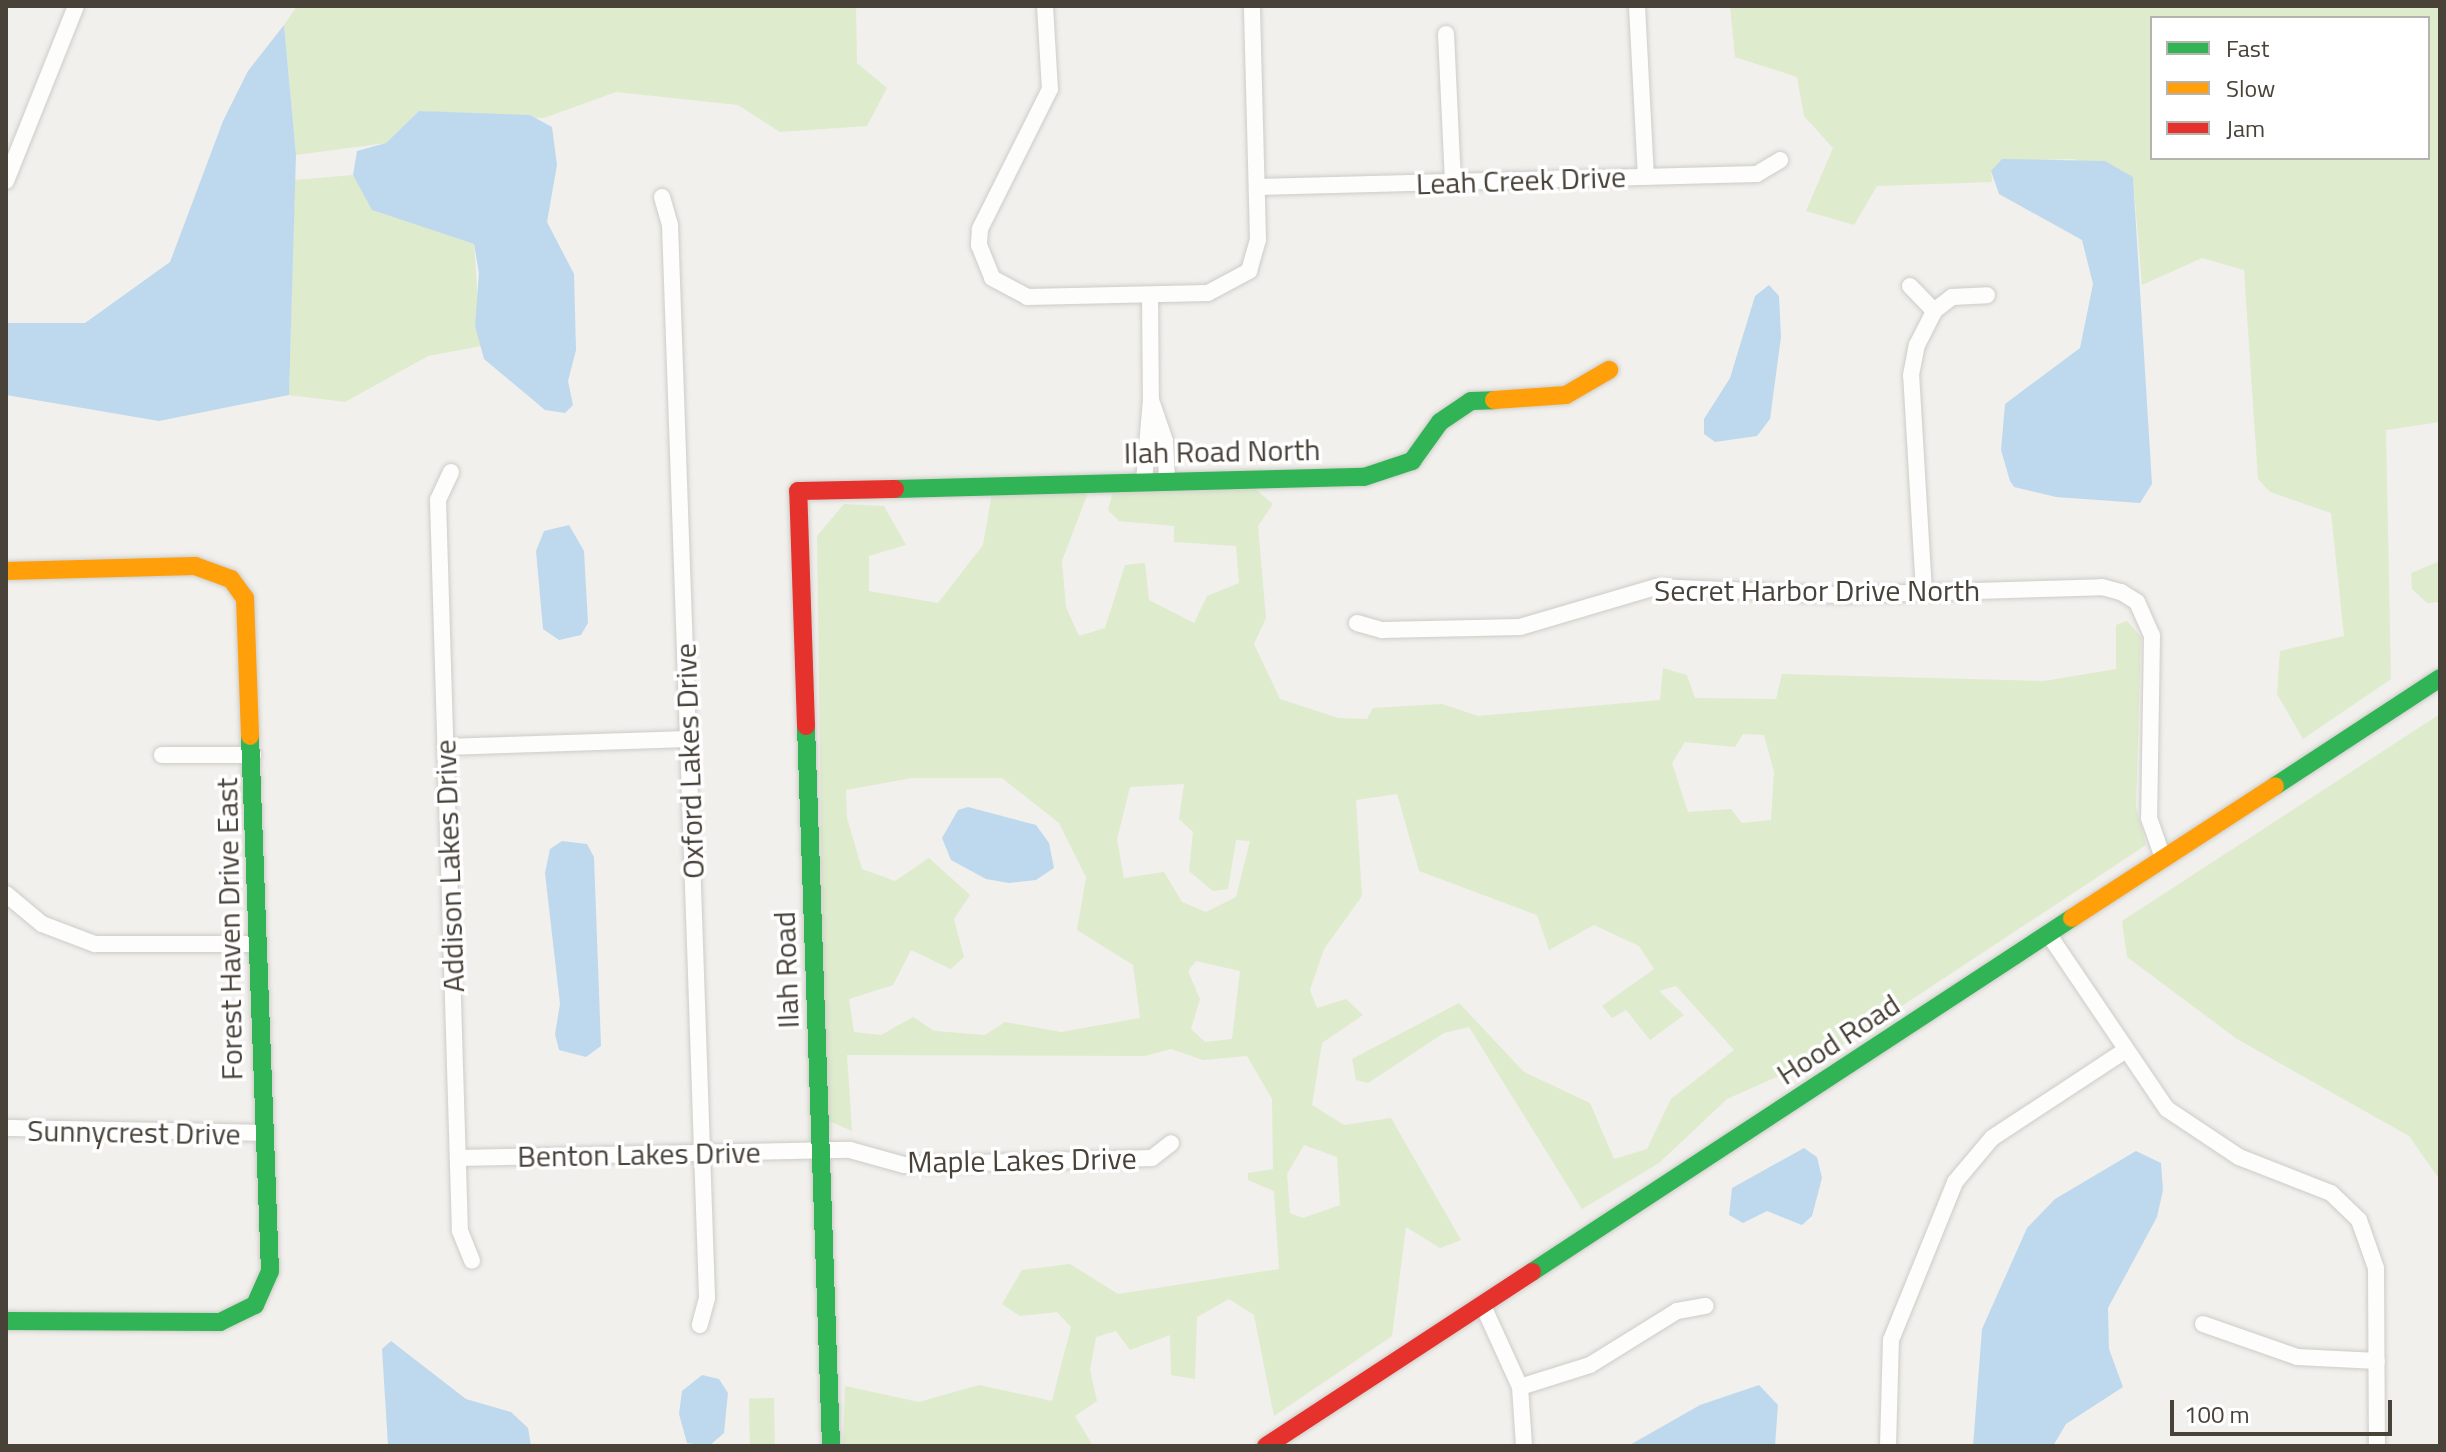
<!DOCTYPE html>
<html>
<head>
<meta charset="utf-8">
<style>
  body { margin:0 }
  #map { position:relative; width:2446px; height:1452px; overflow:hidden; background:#f1f0ec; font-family:"Titillium Web",sans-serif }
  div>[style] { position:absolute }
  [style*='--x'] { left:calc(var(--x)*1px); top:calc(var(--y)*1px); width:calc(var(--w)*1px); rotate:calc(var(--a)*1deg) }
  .green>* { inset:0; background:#deebcd; transform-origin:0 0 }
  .water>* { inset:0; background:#bed9ed }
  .roads { filter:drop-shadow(0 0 2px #ceccc8) drop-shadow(0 0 2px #ceccc8) }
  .street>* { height:16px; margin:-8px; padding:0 8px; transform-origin:8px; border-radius:8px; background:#fdfdfc }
  .fast>* { height:18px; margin:-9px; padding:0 9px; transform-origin:9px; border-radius:9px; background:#30b455 }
  .slow>* { height:18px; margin:-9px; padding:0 9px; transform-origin:9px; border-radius:9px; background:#ff9f0a }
  .jam>* { height:18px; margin:-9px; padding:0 9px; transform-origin:9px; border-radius:9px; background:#e5322d }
  span { translate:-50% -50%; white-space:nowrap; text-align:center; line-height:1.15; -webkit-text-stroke:7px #fff; paint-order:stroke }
  .street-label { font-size:30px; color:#484238 }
  .frame { position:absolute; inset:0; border:8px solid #484238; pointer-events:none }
  .legend { position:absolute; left:2150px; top:16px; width:280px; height:144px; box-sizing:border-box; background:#fff; border:2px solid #b6b3af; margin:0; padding:10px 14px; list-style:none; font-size:24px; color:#484238 }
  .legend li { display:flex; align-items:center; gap:16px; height:40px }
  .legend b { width:40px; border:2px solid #b6b3af }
  .scale { position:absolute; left:2170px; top:1400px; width:222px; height:36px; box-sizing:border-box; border:4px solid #484238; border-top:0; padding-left:10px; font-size:24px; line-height:28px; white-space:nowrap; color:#484238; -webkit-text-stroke:6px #fff; paint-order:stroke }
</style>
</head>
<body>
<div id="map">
  <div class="green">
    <i style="clip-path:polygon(297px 6px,856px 6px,857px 63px,887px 88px,867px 126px,780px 132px,738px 105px,616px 92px,544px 118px,419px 111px,386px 143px,296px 155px,284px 25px)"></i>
    <i style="clip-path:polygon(evenodd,1730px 6px,2440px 6px,2440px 422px,2386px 430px,2391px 679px,2303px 739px,2277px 694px,2280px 651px,2344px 636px,2331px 513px,2270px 492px,2258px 479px,2244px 270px,2202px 258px,2142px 285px,2133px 177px,2073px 159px,2033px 160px,1991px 171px,1992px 182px,1877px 186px,1854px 225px,1806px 211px,1833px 148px,1804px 116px,1797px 77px,1735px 57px,1730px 6px,2152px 18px,2428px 18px,2428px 158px,2152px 158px,2152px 18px)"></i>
    <i style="clip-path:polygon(353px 175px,373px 210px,474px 244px,481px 346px,428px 356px,345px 402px,289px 395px,295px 180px)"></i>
    <i style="clip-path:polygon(evenodd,1114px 487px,1253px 487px,1273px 504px,1258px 526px,1266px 618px,1254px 644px,1280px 699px,1338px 718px,1367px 719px,1373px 708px,1442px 704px,1478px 716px,1660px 700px,1663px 668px,1687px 675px,1695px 698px,1776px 699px,1782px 674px,2044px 681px,2116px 669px,2116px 625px,2127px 621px,2141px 637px,2136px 807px,2146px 845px,1829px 1054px,1727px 1099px,1659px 1163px,1582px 1209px,1469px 1027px,1444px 1033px,1368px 1083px,1356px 1080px,1352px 1059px,1459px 1003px,1524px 1072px,1590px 1103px,1614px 1159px,1647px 1149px,1671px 1099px,1734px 1050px,1676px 986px,1659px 991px,1684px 1015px,1650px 1040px,1626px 1010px,1612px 1018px,1602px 1006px,1654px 969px,1639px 946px,1594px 925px,1549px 950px,1537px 915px,1419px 871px,1397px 794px,1356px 800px,1362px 896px,1324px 949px,1310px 990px,1317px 1008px,1346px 999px,1363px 1015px,1322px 1043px,1312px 1105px,1344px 1125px,1391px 1118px,1461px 1240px,1440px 1248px,1406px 1227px,1392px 1336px,1274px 1416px,1254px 1315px,1229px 1299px,1197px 1317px,1195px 1379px,1171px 1375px,1170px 1335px,1130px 1350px,1116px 1331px,1096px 1337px,1090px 1370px,1097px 1401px,1075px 1416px,1093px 1446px,843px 1446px,845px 1386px,919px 1402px,979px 1385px,1052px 1401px,1071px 1327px,1057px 1312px,1020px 1316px,1002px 1304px,1022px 1270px,1070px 1264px,1118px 1294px,1279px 1269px,1274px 1191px,1248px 1180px,1248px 1173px,1273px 1169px,1272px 1099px,1247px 1056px,1203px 1060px,1171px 1049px,1145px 1056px,847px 1055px,852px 1131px,825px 1119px,817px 536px,844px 504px,884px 506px,906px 545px,869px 556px,869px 591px,938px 603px,983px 545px,992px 494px,1089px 490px,1062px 561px,1066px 607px,1079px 636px,1105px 628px,1125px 565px,1145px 563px,1149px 600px,1194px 623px,1207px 596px,1239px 583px,1236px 546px,1174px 542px,1174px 526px,1119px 521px,1108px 510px,1114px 487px,1743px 734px,1764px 735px,1774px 772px,1771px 820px,1742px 823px,1731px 809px,1688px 812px,1672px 763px,1685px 742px,1735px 747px,1743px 734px,1114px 487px,912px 778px,1002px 778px,1059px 823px,1086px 877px,1077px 930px,1133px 965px,1140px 1018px,1061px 1032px,1005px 1022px,985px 1035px,934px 1031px,913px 1017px,881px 1035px,854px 1032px,849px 999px,893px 985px,911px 950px,951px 969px,964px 957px,954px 919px,970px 895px,929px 858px,895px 881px,862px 869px,847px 818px,846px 790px,912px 778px,1114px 487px,1184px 784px,1179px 819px,1193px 832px,1189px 871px,1213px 891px,1228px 889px,1236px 840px,1250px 841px,1236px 897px,1206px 912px,1182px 902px,1164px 872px,1124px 878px,1117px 839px,1130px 787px,1184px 784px,1114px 487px,1196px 961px,1240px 971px,1232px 1039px,1205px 1042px,1191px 1029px,1200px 999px,1188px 971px,1196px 961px,1114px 487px,1304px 1145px,1337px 1157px,1340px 1205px,1303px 1218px,1290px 1213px,1287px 1174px,1304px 1145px)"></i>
    <i style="clip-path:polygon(2440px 561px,2440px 602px,2427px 603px,2412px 589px,2411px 573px)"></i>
    <i style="clip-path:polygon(2440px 714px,2440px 1180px,2409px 1136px,2237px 1039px,2127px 957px,2122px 921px)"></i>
    <i style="left:774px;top:1398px;width:48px;height:25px;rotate:89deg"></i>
  </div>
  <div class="water">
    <i style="clip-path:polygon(284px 25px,296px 155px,289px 395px,159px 421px,6px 395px,6px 323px,85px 323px,170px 262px,223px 121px,248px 71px)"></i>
    <i style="clip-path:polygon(419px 111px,530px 115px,552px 127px,557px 165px,547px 222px,574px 274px,576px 350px,568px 381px,573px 405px,565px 413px,545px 410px,484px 359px,475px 326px,479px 273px,474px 244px,372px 210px,353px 175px,357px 151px,386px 143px)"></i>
    <i style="clip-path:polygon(2002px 159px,2105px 161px,2133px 177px,2152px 484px,2140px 503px,2056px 497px,2014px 487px,2010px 481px,2001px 450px,2005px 404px,2080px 348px,2093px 284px,2082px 240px,1999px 194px,1991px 171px)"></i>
    <i style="clip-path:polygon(1769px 285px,1779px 296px,1781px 337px,1770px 419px,1757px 436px,1715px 442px,1704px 434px,1704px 419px,1730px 378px,1755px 296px)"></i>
    <i style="clip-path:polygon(569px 525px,584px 551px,588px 623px,581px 635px,559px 640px,543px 629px,536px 551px,544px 531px)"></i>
    <i style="clip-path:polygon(968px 807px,1036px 825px,1049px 843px,1054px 868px,1036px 880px,1009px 883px,986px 879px,951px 860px,942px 838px,958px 810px)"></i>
    <i style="clip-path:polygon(562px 841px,587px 844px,594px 857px,601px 1046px,586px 1057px,559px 1050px,555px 1034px,560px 1004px,545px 873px,550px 849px)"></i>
    <i style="clip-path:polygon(1804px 1148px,1817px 1157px,1822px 1178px,1812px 1216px,1802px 1225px,1767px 1211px,1743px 1223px,1729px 1215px,1732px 1188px)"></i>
    <i style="clip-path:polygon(2136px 1151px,2161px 1163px,2163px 1190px,2157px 1217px,2108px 1308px,2109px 1349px,2123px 1387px,2066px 1424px,2053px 1446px,1973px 1446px,1982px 1329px,2027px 1228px,2055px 1199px)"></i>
    <i style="clip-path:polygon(391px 1341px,466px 1399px,511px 1412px,528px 1428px,531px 1446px,388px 1446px,382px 1349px)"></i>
    <i style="clip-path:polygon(702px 1375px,719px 1379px,728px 1393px,724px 1433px,709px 1446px,687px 1443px,679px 1414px,682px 1391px)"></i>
    <i style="clip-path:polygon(1759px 1385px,1778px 1405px,1775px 1446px,1628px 1446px,1700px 1405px)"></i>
  </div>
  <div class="roads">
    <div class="street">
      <i style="--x:1045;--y:6;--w:83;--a:86.6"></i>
      <i style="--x:1050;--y:89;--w:157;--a:116.6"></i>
      <i style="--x:980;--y:229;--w:16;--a:94"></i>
      <i style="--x:979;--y:245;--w:35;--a:68"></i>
      <i style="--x:992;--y:278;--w:40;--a:28"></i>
      <i style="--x:1027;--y:297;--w:181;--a:-1.3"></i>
      <i style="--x:1208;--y:293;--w:47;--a:-28.2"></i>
      <i style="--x:1249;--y:271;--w:33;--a:-74"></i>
      <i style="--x:1258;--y:239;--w:233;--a:-91.5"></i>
      <i style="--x:1637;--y:6;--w:171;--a:87"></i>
      <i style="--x:1446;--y:34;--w:148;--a:87.3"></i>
      <i style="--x:6;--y:181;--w:188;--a:-68.2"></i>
      <i style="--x:1257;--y:187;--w:500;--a:-1.49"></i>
      <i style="--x:1757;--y:174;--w:27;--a:-31"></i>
      <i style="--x:662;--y:197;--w:29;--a:74"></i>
      <i style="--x:670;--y:225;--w:514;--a:87.99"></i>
      <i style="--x:688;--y:739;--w:559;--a:88.05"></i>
      <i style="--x:707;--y:1298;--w:28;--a:105"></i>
      <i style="--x:1910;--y:286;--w:35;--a:46"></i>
      <i style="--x:1150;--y:295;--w:105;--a:89.5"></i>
      <i style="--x:1151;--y:400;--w:43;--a:71.1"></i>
      <i style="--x:1165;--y:441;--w:39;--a:87"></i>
      <i style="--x:451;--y:472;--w:31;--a:115"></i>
      <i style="--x:438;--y:500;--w:731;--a:88.28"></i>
      <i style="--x:460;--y:1231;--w:32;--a:68"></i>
      <i style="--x:1144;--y:481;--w:81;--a:-85.1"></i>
      <i style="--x:1924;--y:592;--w:217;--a:-93.4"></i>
      <i style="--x:1911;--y:375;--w:31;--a:-79"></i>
      <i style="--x:1917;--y:345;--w:38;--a:-63"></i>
      <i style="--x:1934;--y:311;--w:23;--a:-38"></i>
      <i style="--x:1952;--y:297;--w:35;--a:-3"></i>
      <i style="--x:1357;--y:623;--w:26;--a:16"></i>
      <i style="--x:1382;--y:630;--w:138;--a:-1.2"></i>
      <i style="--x:1520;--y:627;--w:142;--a:-16.4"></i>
      <i style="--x:1656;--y:587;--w:182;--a:2.5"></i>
      <i style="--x:1838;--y:595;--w:264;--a:-1.7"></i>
      <i style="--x:2102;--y:587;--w:20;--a:15"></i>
      <i style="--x:2121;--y:592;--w:19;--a:32"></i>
      <i style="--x:2137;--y:602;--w:36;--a:66"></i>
      <i style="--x:2152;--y:635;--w:183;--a:90.9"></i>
      <i style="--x:2149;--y:818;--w:42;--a:70.7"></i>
      <i style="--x:445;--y:747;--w:243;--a:-1.9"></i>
      <i style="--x:162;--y:755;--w:91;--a:0"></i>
      <i style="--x:6;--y:894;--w:47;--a:39.8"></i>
      <i style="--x:42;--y:924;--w:57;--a:20.7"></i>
      <i style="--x:95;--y:944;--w:162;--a:0"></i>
      <i style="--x:2049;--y:935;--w:210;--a:55.9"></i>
      <i style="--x:2167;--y:1109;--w:87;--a:33.7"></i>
      <i style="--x:2239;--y:1157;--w:99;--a:21.4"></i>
      <i style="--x:2331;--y:1193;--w:39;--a:44"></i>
      <i style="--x:2359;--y:1220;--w:51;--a:70.5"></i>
      <i style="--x:2376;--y:1268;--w:178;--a:89.7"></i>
      <i style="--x:6;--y:1128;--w:257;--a:1.1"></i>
      <i style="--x:458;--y:1158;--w:392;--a:-1.2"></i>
      <i style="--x:850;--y:1150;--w:56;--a:15.5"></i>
      <i style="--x:904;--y:1165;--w:248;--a:-1.6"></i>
      <i style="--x:1152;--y:1158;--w:24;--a:-38"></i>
      <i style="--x:1484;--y:1308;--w:87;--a:65.5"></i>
      <i style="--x:1520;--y:1387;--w:59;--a:86.1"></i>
      <i style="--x:2203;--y:1324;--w:100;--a:19.3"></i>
      <i style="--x:2297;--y:1357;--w:80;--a:2.9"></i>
      <i style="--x:1520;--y:1387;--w:73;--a:-17.4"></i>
      <i style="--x:1590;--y:1365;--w:102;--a:-31.8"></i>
      <i style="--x:1677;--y:1311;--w:29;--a:-10"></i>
      <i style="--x:1888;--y:1446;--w:106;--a:-88.4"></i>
      <i style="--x:1891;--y:1340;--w:170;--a:-67.9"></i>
      <i style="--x:1955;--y:1182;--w:57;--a:-49.9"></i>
      <i style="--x:1992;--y:1138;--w:157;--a:-33.3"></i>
    </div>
    <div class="fast">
      <i style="--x:895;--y:489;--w:469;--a:-1.5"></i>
      <i style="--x:1364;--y:477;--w:51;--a:-18.4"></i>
      <i style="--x:1412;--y:461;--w:48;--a:-54.3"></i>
      <i style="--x:1440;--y:422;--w:37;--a:-34"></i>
      <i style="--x:1471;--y:401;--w:23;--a:-2"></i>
      <i style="--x:806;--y:726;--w:720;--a:88.01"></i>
      <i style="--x:2275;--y:786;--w:197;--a:-33.2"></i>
      <i style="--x:1532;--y:1272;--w:646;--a:-33.25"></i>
      <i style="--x:6;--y:1321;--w:214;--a:0.3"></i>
      <i style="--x:220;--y:1322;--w:39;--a:-26"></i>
      <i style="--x:255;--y:1305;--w:37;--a:-66"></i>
      <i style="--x:270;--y:1271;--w:535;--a:-92.14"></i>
    </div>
    <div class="slow">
      <i style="--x:1494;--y:400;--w:72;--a:-4"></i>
      <i style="--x:1566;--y:395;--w:50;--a:-30.2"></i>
      <i style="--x:6;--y:571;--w:189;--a:-1.5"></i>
      <i style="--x:195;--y:566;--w:38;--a:20"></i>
      <i style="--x:231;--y:579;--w:24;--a:54"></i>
      <i style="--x:245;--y:598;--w:138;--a:87.9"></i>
      <i style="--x:2072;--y:918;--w:242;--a:-33"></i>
    </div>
    <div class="jam">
      <i style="--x:806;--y:726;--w:235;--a:-91.9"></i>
      <i style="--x:798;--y:491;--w:97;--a:-1.2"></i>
      <i style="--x:1266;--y:1446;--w:318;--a:-33.2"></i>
    </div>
  </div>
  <div class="street-label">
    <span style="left:1521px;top:180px;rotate:-2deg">Leah Creek Drive</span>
    <span style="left:1222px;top:451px;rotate:-1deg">Ilah Road North</span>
    <span style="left:1817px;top:590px">Secret Harbor Drive North</span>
    <span style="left:689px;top:761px;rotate:-92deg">Oxford Lakes Drive</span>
    <span style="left:449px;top:866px;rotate:-92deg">Addison Lakes Drive</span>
    <span style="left:229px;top:929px;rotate:-91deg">Forest Haven Drive East</span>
    <span style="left:786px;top:970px;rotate:-92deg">Ilah Road</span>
    <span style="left:1838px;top:1039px;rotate:-33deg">Hood Road</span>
    <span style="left:134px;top:1132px;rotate:1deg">Sunnycrest Drive</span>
    <span style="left:639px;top:1154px;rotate:-1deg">Benton Lakes Drive</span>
    <span style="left:1022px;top:1160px;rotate:-1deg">Maple Lakes Drive</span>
  </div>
  <div class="frame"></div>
  <ul class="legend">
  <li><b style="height:10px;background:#30b455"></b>Fast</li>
  <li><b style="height:10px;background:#ff9f0a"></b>Slow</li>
  <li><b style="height:10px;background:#e5322d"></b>Jam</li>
  </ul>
  <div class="scale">100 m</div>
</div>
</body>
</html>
